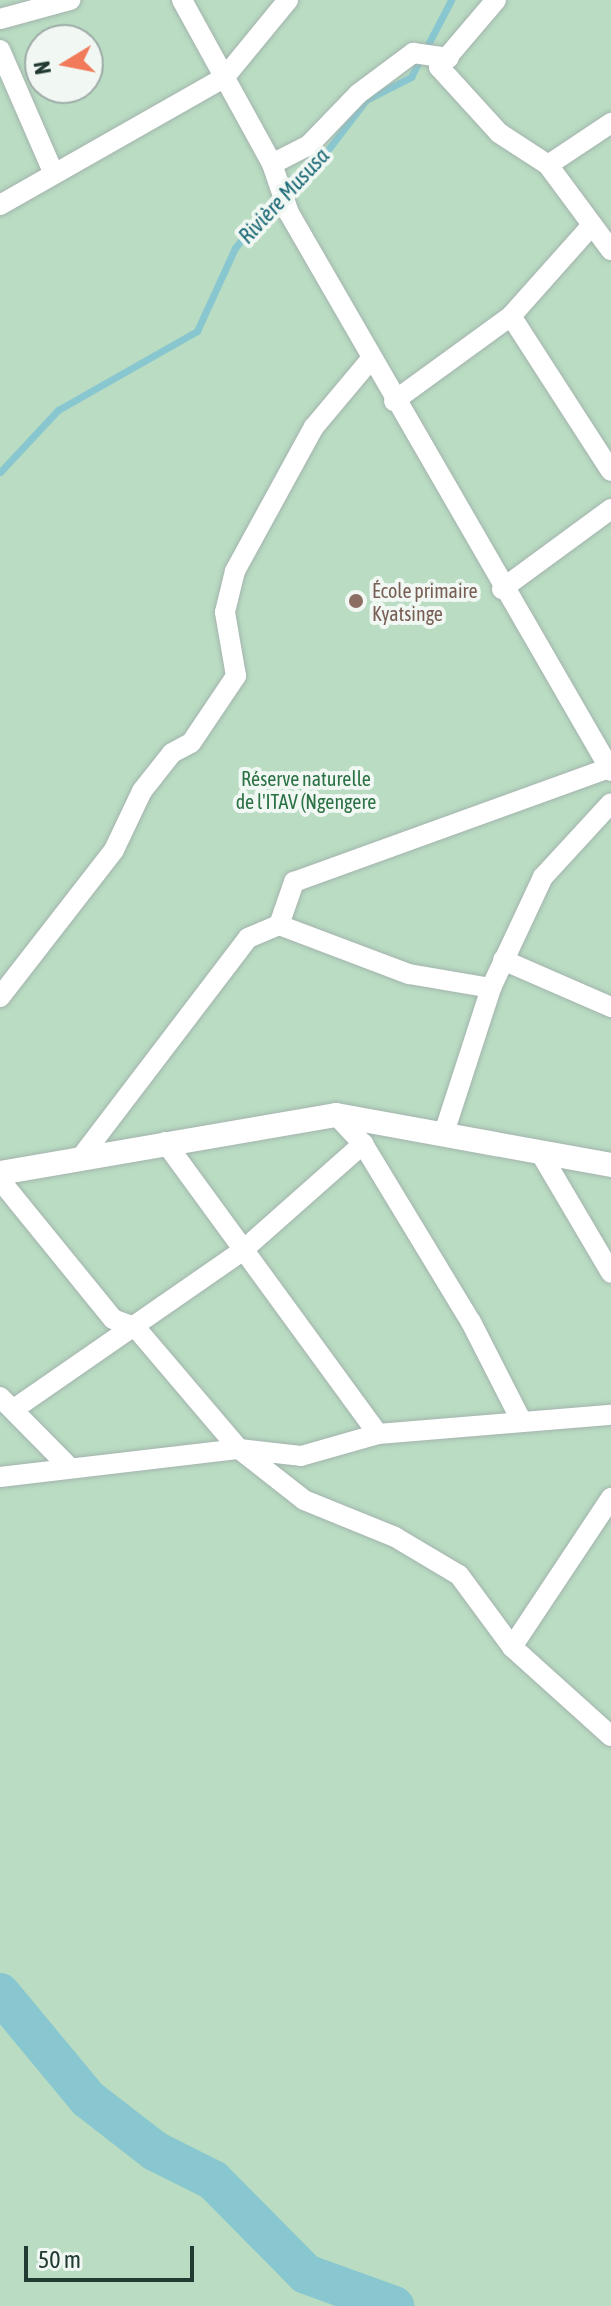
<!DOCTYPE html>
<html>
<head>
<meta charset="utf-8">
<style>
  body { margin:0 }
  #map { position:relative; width:611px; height:2306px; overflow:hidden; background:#e0ebe6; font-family:"Asap Condensed",sans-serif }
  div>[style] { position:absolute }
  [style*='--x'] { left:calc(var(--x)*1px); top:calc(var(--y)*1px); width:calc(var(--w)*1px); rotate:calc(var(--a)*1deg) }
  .green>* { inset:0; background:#b9dcc2 }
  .stream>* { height:7px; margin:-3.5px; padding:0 3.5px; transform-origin:3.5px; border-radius:3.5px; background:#89c7d0 }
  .river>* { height:40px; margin:-20px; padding:0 20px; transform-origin:20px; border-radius:20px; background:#89c7d0 }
  .roads { filter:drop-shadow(0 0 2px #a3b3ad) drop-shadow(0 0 2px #a3b3ad) }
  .minor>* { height:20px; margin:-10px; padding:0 10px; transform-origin:10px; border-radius:10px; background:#fff }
  .tertiary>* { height:24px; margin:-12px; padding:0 12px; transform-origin:12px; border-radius:12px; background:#fff }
  .dots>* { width:22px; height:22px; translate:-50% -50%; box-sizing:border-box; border:4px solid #f1f8f4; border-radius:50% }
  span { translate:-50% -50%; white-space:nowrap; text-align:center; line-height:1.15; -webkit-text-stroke:8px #f1f8f4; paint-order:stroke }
  .education-label { font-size:20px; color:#785e54 }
  .left { translate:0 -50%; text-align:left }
  .park-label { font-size:20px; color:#2c7145 }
  .water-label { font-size:22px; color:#1c6976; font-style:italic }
  .north { position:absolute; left:24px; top:24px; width:80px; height:80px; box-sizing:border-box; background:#f1f8f4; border:2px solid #9eaca7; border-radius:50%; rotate:260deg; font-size:22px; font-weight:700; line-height:32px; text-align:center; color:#213b33 }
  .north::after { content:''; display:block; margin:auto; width:28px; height:36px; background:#f07a5a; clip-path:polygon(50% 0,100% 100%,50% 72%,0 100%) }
  .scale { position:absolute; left:24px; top:2246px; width:170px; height:36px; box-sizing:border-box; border:4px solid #213b33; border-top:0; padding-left:10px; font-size:24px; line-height:28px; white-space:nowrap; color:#213b33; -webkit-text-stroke:6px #f1f8f4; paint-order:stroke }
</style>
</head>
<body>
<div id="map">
  <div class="green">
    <i style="clip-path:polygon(evenodd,0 0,611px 0,611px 2306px,0 2306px,0 0,40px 40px,88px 40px,88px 88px,40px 88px,40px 40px)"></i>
  </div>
  <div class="stream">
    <i style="--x:0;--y:472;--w:85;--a:-46.9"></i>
    <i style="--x:58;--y:410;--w:160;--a:-29.6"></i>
    <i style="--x:197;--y:331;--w:91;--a:-65.4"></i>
    <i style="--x:235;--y:248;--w:55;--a:-50.9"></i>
    <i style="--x:270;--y:205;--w:43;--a:-35.5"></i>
    <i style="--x:305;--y:180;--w:101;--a:-52.7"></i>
    <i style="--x:366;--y:100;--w:51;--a:-27.1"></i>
    <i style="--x:411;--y:77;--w:87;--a:-62.5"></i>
  </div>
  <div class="river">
    <i style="--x:0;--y:1993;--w:138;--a:50.3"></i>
    <i style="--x:88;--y:2099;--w:85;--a:37.8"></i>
    <i style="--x:155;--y:2151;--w:65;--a:26.6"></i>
    <i style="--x:213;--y:2180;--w:132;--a:45.3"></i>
    <i style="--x:306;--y:2274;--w:94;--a:20"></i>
  </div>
  <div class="roads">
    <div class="minor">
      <i style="--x:182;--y:0;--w:187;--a:61.2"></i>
      <i style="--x:272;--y:164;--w:52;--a:70.9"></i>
      <i style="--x:289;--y:213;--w:644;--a:60.01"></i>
      <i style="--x:496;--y:0;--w:88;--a:130.4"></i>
      <i style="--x:439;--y:67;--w:89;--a:47.7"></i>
      <i style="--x:499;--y:133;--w:59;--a:33.1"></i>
      <i style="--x:548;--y:165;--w:106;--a:53.5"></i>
      <i style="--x:0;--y:19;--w:73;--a:-15.2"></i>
      <i style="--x:0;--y:50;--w:135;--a:66.5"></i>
      <i style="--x:272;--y:164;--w:42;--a:-27.2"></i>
      <i style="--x:309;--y:145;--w:71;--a:-46.1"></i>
      <i style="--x:358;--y:94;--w:69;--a:-36.7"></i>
      <i style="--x:413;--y:53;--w:36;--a:8"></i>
      <i style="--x:548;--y:165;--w:76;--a:-33.7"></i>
      <i style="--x:0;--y:205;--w:257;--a:-29.6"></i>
      <i style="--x:224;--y:78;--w:101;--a:-50.6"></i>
      <i style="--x:511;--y:316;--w:184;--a:57.2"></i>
      <i style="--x:394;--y:401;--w:145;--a:-36"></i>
      <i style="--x:511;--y:316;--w:122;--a:-48.3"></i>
      <i style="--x:502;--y:589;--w:135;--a:-36.3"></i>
      <i style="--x:279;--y:925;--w:139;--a:20.7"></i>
      <i style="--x:409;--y:974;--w:83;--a:9.7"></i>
      <i style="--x:503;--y:960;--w:118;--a:23.5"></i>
      <i style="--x:0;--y:997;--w:186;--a:-52.2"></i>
      <i style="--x:114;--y:850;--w:65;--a:-64.6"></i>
      <i style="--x:142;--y:791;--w:48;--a:-51.7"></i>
      <i style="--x:172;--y:753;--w:21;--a:-28"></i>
      <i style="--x:191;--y:743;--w:81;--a:-56.1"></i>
      <i style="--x:236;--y:676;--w:65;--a:-99.8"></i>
      <i style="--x:225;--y:612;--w:42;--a:-76.3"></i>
      <i style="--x:235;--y:571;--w:164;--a:-61.3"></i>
      <i style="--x:314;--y:427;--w:89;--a:-50"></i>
      <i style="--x:336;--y:1115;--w:40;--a:47"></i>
      <i style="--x:363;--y:1144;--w:208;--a:58.8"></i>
      <i style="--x:471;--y:1322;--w:108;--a:63"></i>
      <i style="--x:443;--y:1136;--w:156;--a:-72"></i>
      <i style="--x:491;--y:988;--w:123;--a:-64.9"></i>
      <i style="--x:543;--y:877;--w:100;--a:-47.4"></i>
      <i style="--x:165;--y:1142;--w:361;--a:53.9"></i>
      <i style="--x:541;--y:1154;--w:138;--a:59.5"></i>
      <i style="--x:82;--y:1156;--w:274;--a:-52.7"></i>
      <i style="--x:248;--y:938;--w:34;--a:-23"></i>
      <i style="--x:279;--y:925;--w:46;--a:-70.8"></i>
      <i style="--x:294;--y:882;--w:335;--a:-19.9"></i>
      <i style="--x:0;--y:1180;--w:179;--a:50.9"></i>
      <i style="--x:113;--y:1319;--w:25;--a:21"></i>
      <i style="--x:136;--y:1328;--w:159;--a:49.6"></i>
      <i style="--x:239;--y:1449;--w:83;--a:38.1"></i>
      <i style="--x:304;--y:1500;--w:98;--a:22.1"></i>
      <i style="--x:395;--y:1537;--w:74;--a:30.7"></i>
      <i style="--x:459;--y:1575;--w:89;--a:53.6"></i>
      <i style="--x:512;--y:1647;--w:133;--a:42"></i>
      <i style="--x:0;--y:1397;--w:95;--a:45.4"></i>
      <i style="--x:14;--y:1409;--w:277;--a:-34.7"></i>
      <i style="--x:242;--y:1251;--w:162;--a:-41.5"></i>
      <i style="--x:0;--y:1477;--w:241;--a:-6.7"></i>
      <i style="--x:239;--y:1449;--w:62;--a:6.4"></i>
      <i style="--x:301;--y:1456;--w:80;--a:-15.9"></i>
      <i style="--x:378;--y:1434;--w:234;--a:-4.7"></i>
      <i style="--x:512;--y:1647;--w:179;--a:-56.4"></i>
    </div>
    <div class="tertiary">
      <i style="--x:0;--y:1173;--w:341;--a:-9.8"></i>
      <i style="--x:336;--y:1115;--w:280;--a:10.3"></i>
    </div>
  </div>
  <div class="dots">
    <i style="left:356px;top:601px;background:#8d6e63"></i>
  </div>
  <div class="education-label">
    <span class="left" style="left:372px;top:602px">École primaire<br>Kyatsinge</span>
  </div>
  <div class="park-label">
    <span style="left:306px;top:790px">Réserve naturelle<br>de l'ITAV (Ngengere</span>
  </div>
  <div class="water-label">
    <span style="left:284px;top:196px;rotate:-47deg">Rivière Mususa</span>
  </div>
  <div class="north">N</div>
  <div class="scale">50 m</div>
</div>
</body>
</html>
